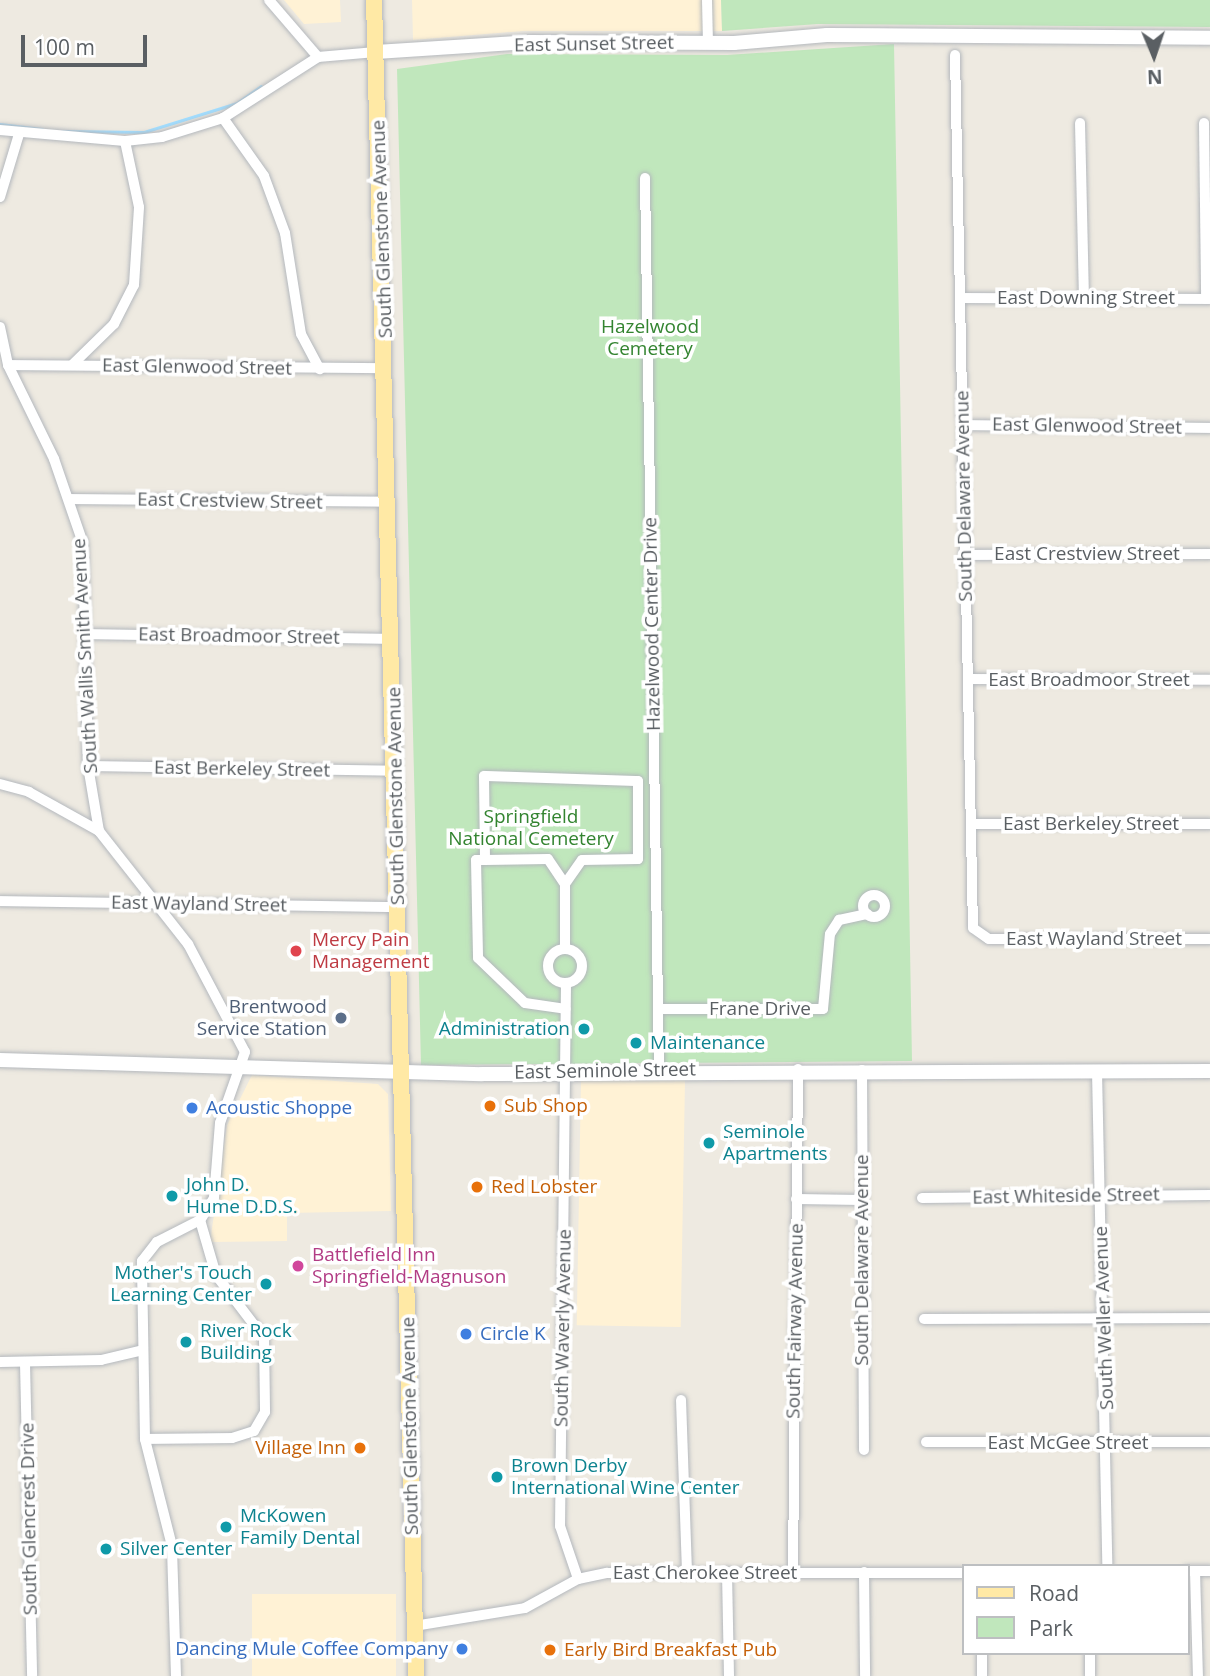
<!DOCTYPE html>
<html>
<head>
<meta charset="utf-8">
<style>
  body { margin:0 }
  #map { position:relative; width:1210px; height:1676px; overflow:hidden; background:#eeeae1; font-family:"Open Sans",sans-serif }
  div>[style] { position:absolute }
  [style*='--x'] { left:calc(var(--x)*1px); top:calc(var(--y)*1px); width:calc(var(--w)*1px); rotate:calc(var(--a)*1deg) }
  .commercial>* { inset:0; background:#fff2d5; transform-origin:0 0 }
  .green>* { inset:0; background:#c0e7bc }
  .stream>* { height:2.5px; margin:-1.25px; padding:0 1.25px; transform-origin:1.25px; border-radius:1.25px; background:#a0ddff }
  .roads { filter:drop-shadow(0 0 2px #b4b8bd) drop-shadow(0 0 2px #b4b8bd) }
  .street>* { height:10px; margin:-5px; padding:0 5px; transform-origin:5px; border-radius:5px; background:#fff }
  .street>.ring { margin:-5px; padding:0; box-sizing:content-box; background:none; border:10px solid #fff; border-radius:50% }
  .secondary>* { height:14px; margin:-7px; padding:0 7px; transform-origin:7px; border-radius:7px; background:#fff }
  .primary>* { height:16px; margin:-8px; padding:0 8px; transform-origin:8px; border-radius:8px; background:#ffe9a5 }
  .dots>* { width:19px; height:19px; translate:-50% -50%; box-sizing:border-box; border:4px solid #fff; border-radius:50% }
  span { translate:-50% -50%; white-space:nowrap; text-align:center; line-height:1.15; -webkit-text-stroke:7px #fff; paint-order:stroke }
  .street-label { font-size:19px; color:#5a5f63 }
  .park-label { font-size:19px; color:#338430 }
  .health-label { font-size:19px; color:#be3a42 }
  .left { translate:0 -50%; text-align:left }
  .service-label { font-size:19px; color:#4e5e75 }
  .right { translate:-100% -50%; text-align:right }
  .culture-label { font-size:19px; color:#0d838f }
  .food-label { font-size:19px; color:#c56008 }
  .shop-label { font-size:19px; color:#366cbe }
  .hotel-label { font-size:19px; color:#b23c85 }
  .legend { position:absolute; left:962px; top:1564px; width:228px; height:91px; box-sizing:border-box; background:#fff; border:2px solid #bdbfc1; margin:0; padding:9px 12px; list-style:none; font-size:21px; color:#5a5f63 }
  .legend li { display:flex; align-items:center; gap:14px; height:35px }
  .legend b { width:35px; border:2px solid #bdbfc1 }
  .north { position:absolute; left:1119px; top:21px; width:70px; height:70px; -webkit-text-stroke:5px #fff; paint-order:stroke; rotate:178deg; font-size:19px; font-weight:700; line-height:28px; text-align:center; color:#5a5f63 }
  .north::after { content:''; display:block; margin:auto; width:24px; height:32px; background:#5a5f63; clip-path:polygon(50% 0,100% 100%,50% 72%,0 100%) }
  .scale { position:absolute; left:21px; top:35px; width:126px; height:32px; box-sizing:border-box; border:4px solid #5a5f63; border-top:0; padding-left:9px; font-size:21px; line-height:24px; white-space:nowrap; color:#5a5f63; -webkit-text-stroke:5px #fff; paint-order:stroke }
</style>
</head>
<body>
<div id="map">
  <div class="commercial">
    <i style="clip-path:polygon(284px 0,340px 0,341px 22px,304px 24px)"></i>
    <i style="clip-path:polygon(412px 0,721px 0,722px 31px,523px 31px,413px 40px)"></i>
    <i style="clip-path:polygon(252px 1075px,378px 1084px,388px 1094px,391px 1211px,287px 1213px,287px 1241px,210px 1242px,227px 1125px)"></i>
    <i style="left:685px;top:1080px;width:247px;height:104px;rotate:91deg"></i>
    <i style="left:252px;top:1594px;width:144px;height:82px"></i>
  </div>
  <div class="green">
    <i style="clip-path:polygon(721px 0,1210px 0,1210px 27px,818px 24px,722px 31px)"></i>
    <i style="clip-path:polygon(894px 44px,912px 1061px,421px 1065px,397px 69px,507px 54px,727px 55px)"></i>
  </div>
  <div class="stream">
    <i style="--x:0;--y:124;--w:42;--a:6.8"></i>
    <i style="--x:62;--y:131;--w:82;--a:0.7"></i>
    <i style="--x:144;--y:132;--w:97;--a:-17.3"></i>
    <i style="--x:237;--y:103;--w:29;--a:-35"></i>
  </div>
  <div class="roads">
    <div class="street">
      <i style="--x:269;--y:0;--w:75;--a:49.3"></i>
      <i style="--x:707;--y:0;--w:44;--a:88.7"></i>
      <i style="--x:955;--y:55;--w:873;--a:88.82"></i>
      <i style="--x:973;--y:928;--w:19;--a:35"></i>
      <i style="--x:989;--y:939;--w:221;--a:0"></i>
      <i style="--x:223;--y:118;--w:71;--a:54.7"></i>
      <i style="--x:264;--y:176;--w:61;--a:69.8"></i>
      <i style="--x:285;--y:233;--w:102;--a:81"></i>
      <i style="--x:301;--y:334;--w:40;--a:62"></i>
      <i style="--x:1080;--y:123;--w:175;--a:88.7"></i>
      <i style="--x:1204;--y:123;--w:176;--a:89.3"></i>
      <i style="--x:0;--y:130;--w:125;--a:5"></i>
      <i style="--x:125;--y:141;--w:37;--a:-6"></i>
      <i style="--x:162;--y:137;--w:64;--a:-17.3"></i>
      <i style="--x:223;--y:118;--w:113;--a:-32.7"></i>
      <i style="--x:318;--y:57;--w:58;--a:-4.9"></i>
      <i style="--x:645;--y:178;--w:892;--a:89.1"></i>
      <i style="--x:0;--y:197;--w:66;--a:-73.2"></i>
      <i style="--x:961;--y:298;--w:249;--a:0.2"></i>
      <i style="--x:0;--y:327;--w:39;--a:78"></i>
      <i style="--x:8;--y:365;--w:105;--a:63.9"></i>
      <i style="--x:54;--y:459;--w:89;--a:71"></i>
      <i style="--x:83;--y:543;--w:223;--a:88.7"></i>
      <i style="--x:88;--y:766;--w:66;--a:80.4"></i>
      <i style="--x:8;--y:365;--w:378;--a:0.5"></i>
      <i style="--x:72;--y:365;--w:59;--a:-44.3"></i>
      <i style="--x:114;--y:324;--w:44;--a:-62.9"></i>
      <i style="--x:134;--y:285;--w:78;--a:-86.3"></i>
      <i style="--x:139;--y:207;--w:67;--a:-102"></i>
      <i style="--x:963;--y:425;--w:247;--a:0.7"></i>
      <i style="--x:70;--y:499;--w:319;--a:0.5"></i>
      <i style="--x:964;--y:555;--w:246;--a:-0.2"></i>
      <i style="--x:86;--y:634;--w:306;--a:0.9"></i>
      <i style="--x:969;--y:679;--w:241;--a:0.2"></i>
      <i style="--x:88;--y:766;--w:308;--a:0.9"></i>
      <i style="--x:0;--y:784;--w:30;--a:15"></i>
      <i style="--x:29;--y:792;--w:80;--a:29.1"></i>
      <i style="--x:99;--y:831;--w:144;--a:51.8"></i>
      <i style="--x:188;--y:944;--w:122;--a:62.2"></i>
      <i style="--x:245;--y:1052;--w:75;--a:109.4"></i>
      <i style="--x:220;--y:1123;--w:75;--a:94.6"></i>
      <i style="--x:214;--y:1198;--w:26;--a:122"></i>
      <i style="--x:200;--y:1220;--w:57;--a:73.8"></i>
      <i style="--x:216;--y:1275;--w:79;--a:52.7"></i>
      <i style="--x:264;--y:1338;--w:74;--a:89.2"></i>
      <i style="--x:265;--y:1412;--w:22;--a:120"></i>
      <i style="--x:254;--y:1431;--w:23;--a:162"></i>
      <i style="--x:232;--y:1438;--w:87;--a:179.3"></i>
      <i style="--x:971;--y:824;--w:239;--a:0"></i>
      <i style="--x:485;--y:860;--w:63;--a:-0.9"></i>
      <i style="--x:548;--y:859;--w:30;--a:56"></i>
      <i style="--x:565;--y:884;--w:29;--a:-55"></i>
      <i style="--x:582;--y:860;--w:56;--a:-1"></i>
      <i style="--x:638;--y:859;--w:78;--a:-90"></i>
      <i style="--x:638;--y:781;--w:154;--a:-178.1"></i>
      <i style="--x:484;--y:776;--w:84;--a:89.3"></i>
      <i style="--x:485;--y:860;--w:9;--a:180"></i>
      <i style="--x:476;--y:860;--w:98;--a:88.8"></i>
      <i style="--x:478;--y:958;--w:65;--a:43.8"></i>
      <i style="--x:525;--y:1003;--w:41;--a:8.3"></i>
      <i style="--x:565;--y:884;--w:65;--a:90"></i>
      <i class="ring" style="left:863px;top:895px;width:12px;height:12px"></i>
      <i style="--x:0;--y:901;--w:398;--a:0.9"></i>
      <i class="ring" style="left:548px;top:949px;width:24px;height:24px"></i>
      <i style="--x:566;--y:983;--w:543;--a:90.63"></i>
      <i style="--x:560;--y:1526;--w:56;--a:71.2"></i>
      <i style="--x:658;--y:1009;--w:165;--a:0"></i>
      <i style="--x:823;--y:1009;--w:75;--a:-84.7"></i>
      <i style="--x:830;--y:934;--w:17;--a:-57"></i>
      <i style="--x:839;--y:920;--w:29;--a:-12"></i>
      <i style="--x:862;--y:1070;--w:380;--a:89.7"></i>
      <i style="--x:1097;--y:1071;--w:495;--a:88.8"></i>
      <i style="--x:922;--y:1198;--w:288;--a:-0.6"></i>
      <i style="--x:796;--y:1199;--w:66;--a:0.9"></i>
      <i style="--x:924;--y:1319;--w:286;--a:-0.2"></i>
      <i style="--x:0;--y:1362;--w:101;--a:-1.1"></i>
      <i style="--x:101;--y:1360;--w:43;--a:-13.4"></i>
      <i style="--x:25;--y:1363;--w:313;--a:88.7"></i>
      <i style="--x:681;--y:1400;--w:172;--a:88"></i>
      <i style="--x:926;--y:1442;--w:284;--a:0"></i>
      <i style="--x:1187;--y:1571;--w:23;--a:0"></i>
      <i style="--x:1195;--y:1571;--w:105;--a:88.4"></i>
      <i style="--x:727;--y:1572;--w:104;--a:88.9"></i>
      <i style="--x:793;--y:1572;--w:503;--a:-89.43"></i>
      <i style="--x:864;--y:1572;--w:104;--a:89.4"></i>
      <i style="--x:414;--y:1626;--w:112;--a:-9.2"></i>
      <i style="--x:525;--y:1608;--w:60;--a:-28.7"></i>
      <i style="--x:578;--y:1579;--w:30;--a:-12"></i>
      <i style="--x:607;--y:1573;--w:356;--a:0"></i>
      <i style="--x:982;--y:1653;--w:23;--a:90"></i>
      <i style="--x:1090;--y:1653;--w:23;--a:90"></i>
      <i style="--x:176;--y:1676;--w:130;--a:-91.8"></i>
      <i style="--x:172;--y:1546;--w:110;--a:-104.2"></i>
      <i style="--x:145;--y:1439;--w:178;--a:-91"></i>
      <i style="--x:142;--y:1261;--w:24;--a:-52"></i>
      <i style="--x:157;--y:1242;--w:48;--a:-27.1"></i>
    </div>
    <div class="secondary">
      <i style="--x:376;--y:52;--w:153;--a:-3.7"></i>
      <i style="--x:529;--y:42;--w:205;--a:0.3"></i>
      <i style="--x:734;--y:43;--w:93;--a:-4.9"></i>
      <i style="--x:827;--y:35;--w:383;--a:0.4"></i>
      <i style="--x:0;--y:1060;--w:482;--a:1.7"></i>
      <i style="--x:482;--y:1074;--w:728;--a:-0.24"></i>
    </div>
    <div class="primary">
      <i style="--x:374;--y:0;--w:1677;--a:88.56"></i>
    </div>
  </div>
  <div class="dots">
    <i style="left:296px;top:951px;background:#e0444e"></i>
    <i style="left:341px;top:1018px;background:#5c6f8a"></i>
    <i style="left:584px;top:1029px;background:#0f9aa8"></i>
    <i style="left:636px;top:1043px;background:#0f9aa8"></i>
    <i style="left:490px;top:1106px;background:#e8710a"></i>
    <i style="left:192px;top:1108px;background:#3f7fe0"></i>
    <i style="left:709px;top:1143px;background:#0f9aa8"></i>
    <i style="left:477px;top:1187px;background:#e8710a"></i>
    <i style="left:172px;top:1196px;background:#0f9aa8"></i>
    <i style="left:298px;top:1266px;background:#d1479c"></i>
    <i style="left:266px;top:1284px;background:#0f9aa8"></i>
    <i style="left:466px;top:1334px;background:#3f7fe0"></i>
    <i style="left:186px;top:1342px;background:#0f9aa8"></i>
    <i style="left:360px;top:1448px;background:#e8710a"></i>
    <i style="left:497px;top:1477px;background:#0f9aa8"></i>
    <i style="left:226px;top:1527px;background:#0f9aa8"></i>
    <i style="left:106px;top:1549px;background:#0f9aa8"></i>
    <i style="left:462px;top:1649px;background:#3f7fe0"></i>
    <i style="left:550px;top:1650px;background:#e8710a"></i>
  </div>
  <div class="street-label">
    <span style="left:594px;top:44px;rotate:-1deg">East Sunset Street</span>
    <span style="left:382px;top:229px;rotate:-92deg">South Glenstone Avenue</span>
    <span style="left:1086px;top:298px">East Downing Street</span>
    <span style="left:197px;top:367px;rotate:1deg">East Glenwood Street</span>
    <span style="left:1087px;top:426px;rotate:1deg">East Glenwood Street</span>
    <span style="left:964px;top:496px;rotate:-91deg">South Delaware Avenue</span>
    <span style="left:230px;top:501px;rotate:1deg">East Crestview Street</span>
    <span style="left:1087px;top:554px">East Crestview Street</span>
    <span style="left:652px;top:624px;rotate:-91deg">Hazelwood Center Drive</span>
    <span style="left:239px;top:636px;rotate:1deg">East Broadmoor Street</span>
    <span style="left:85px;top:656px;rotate:-93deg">South Wallis Smith Avenue</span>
    <span style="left:1089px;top:680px">East Broadmoor Street</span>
    <span style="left:242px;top:769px;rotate:1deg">East Berkeley Street</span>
    <span style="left:396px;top:796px;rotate:-91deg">South Glenstone Avenue</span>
    <span style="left:1091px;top:824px">East Berkeley Street</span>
    <span style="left:199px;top:904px;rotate:1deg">East Wayland Street</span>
    <span style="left:1094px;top:939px">East Wayland Street</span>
    <span style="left:760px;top:1009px">Frane Drive</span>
    <span style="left:605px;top:1071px;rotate:-1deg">East Seminole Street</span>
    <span style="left:1066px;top:1196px;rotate:-1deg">East Whiteside Street</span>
    <span style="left:862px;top:1260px;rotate:-90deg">South Delaware Avenue</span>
    <span style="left:1104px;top:1318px;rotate:-92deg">South Weller Avenue</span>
    <span style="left:795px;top:1321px;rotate:-89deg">South Fairway Avenue</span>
    <span style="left:563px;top:1328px;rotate:-89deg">South Waverly Avenue</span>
    <span style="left:410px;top:1426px;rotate:-91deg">South Glenstone Avenue</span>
    <span style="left:1068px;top:1443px">East McGee Street</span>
    <span style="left:29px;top:1519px;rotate:-91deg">South Glencrest Drive</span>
    <span style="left:705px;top:1573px">East Cherokee Street</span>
  </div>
  <div class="park-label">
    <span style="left:650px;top:338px">Hazelwood<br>Cemetery</span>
    <span style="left:531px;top:828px">Springfield<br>National Cemetery</span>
  </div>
  <div class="health-label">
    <span class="left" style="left:312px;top:951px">Mercy Pain<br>Management</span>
  </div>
  <div class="service-label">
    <span class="right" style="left:327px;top:1018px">Brentwood<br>Service Station</span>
  </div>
  <div class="culture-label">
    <span class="right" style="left:570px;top:1029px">Administration</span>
    <span class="left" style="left:650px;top:1043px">Maintenance</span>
    <span class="left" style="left:723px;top:1143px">Seminole<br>Apartments</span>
    <span class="left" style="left:186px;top:1196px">John D.<br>Hume D.D.S.</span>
    <span class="right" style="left:252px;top:1284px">Mother's Touch<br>Learning Center</span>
    <span class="left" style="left:200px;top:1342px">River Rock<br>Building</span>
    <span class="left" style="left:511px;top:1477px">Brown Derby<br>International Wine Center</span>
    <span class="left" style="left:240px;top:1527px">McKowen<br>Family Dental</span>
    <span class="left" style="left:120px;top:1549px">Silver Center</span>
  </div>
  <div class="food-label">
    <span class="left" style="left:504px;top:1106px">Sub Shop</span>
    <span class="left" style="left:491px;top:1187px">Red Lobster</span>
    <span class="right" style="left:346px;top:1448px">Village Inn</span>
    <span class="left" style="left:564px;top:1650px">Early Bird Breakfast Pub</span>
  </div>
  <div class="shop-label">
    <span class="left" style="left:206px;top:1108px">Acoustic Shoppe</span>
    <span class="left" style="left:480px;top:1334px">Circle K</span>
    <span class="right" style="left:448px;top:1649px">Dancing Mule Coffee Company</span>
  </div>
  <div class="hotel-label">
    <span class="left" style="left:312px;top:1266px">Battlefield Inn<br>Springfield-Magnuson</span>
  </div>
  <ul class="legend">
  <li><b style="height:9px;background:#ffe9a5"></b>Road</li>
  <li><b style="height:19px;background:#c0e7bc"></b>Park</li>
  </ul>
  <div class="north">N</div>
  <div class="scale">100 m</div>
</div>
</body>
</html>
